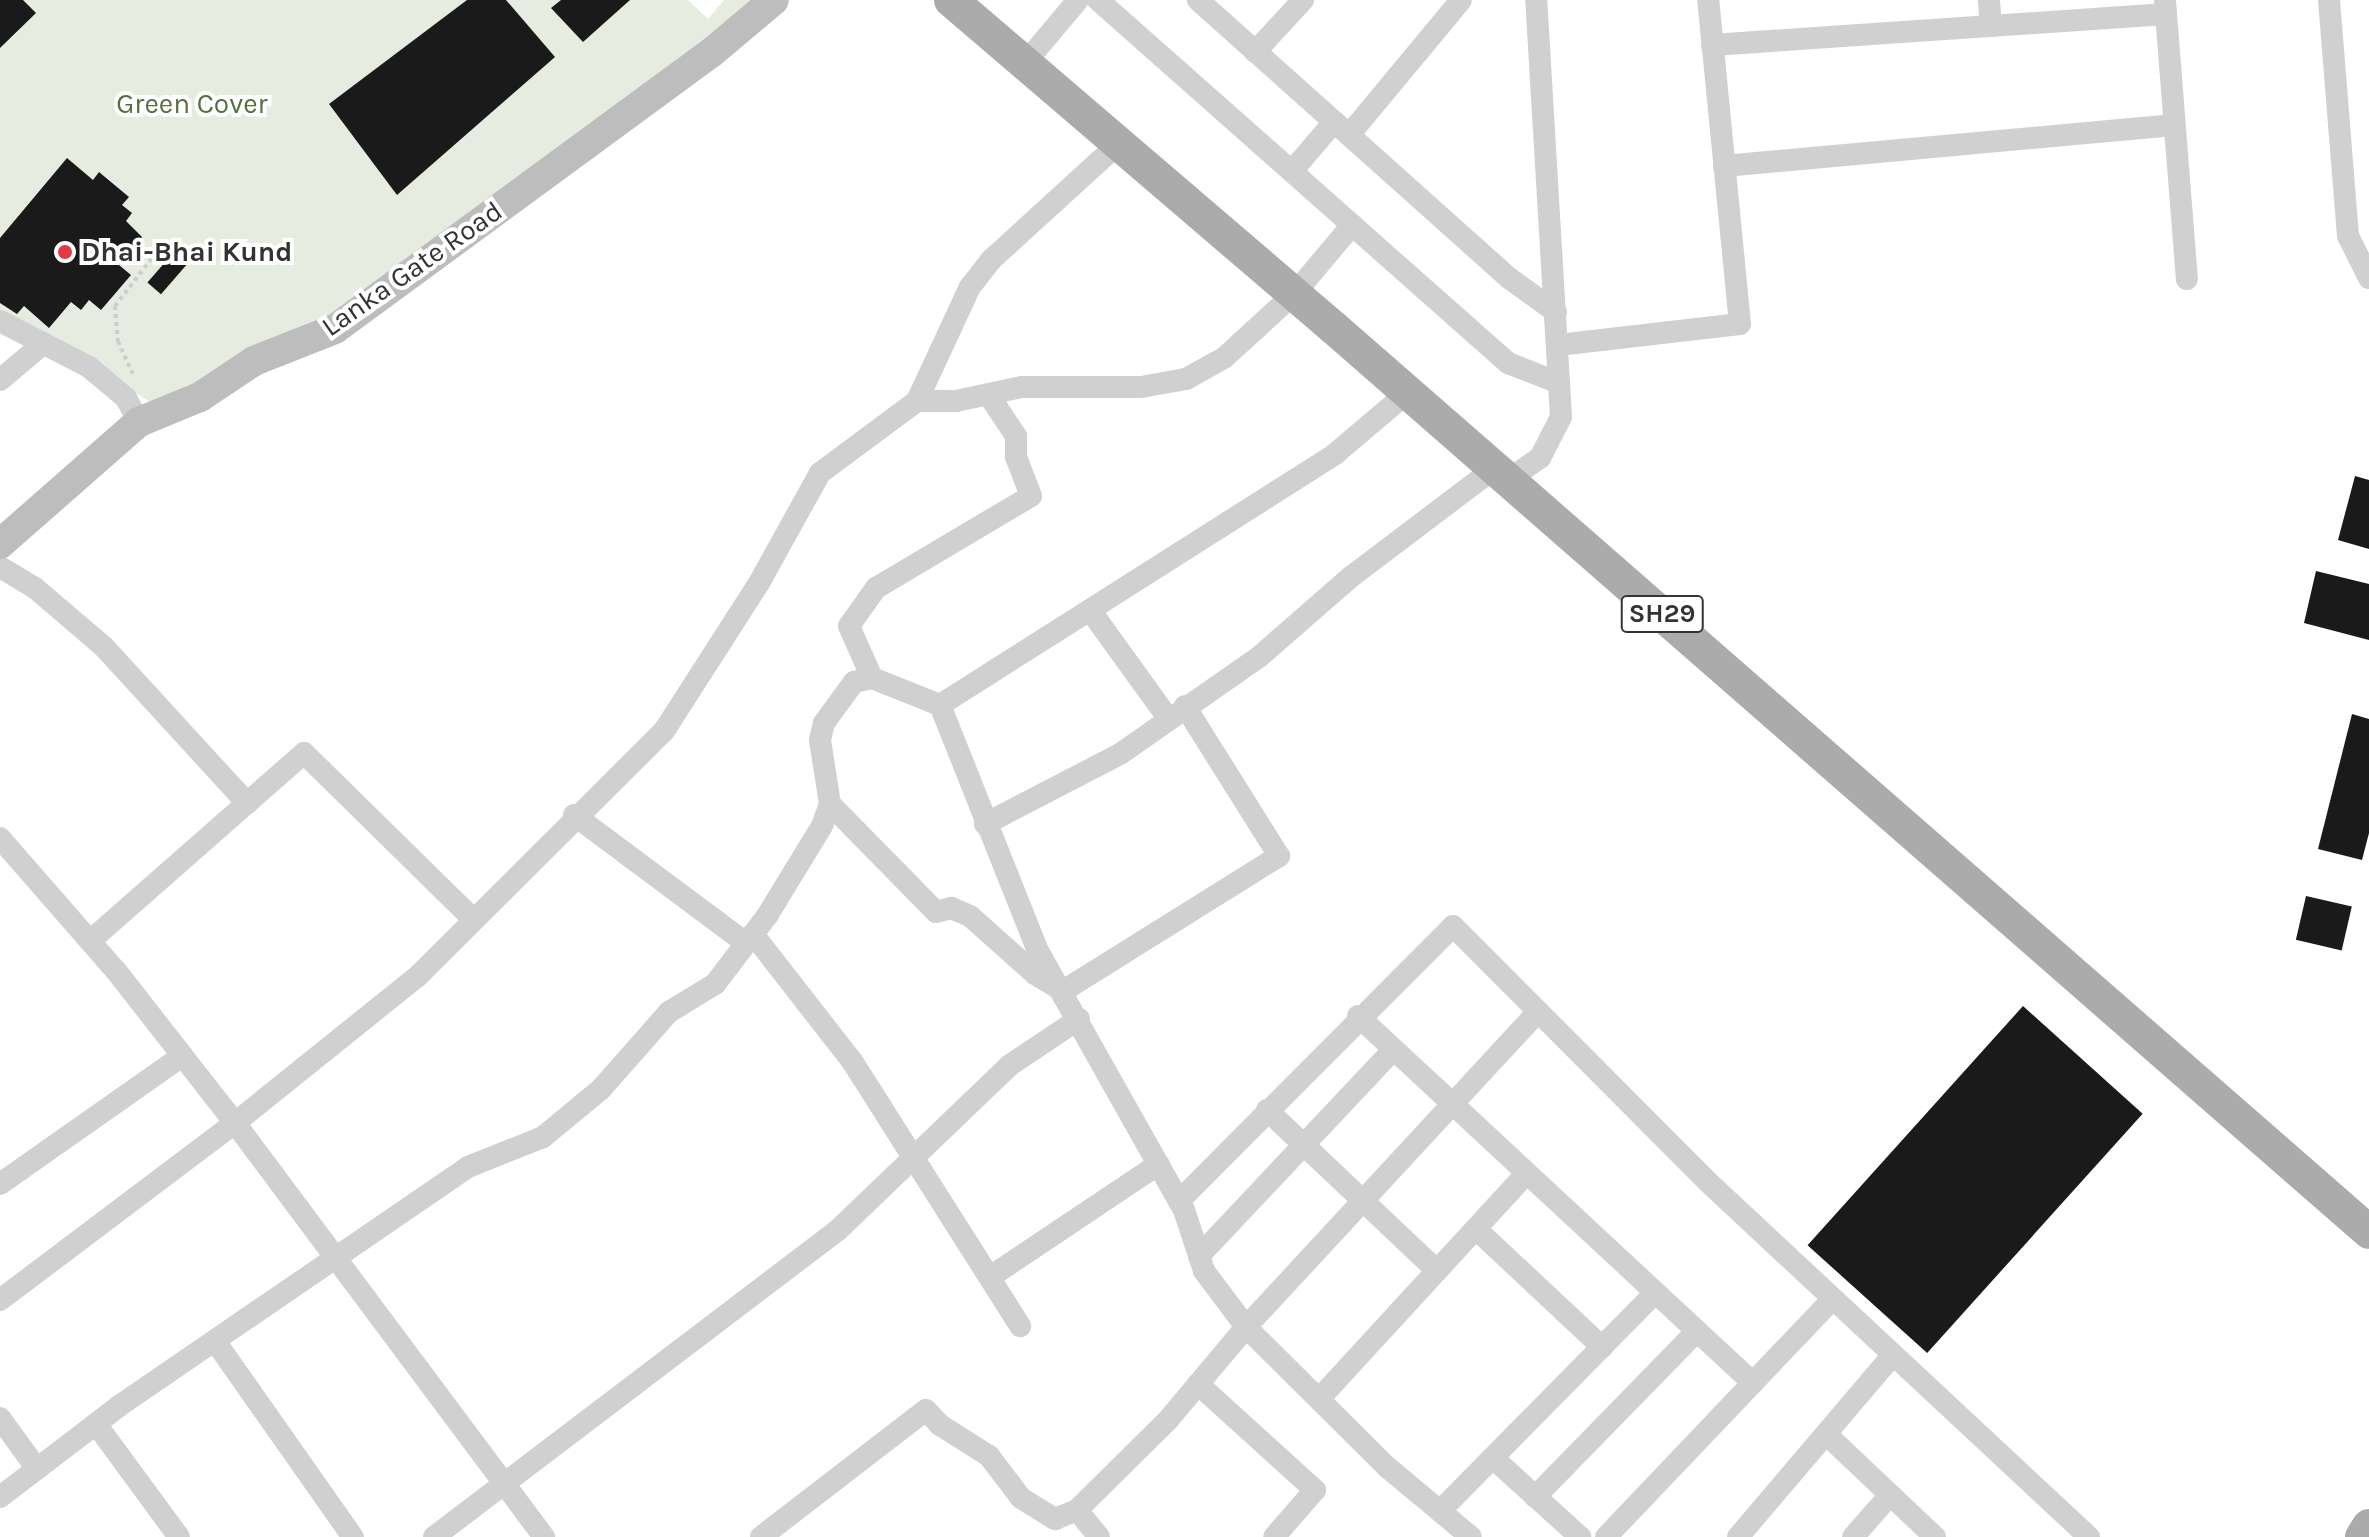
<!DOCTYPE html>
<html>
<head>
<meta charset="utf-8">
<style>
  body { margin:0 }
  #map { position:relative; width:2369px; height:1537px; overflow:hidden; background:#fff; font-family:Karla,sans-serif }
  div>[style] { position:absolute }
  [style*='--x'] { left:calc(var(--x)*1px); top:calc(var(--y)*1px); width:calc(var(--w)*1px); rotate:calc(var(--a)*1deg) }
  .green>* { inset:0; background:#e6ecdf }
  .building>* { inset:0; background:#1a1a1a; transform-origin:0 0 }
  .path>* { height:4px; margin-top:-2px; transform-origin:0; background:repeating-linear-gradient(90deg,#cdcdcd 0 4px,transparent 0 8px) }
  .street>* { height:22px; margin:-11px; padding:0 11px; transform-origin:11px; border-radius:11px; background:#d0d0d0 }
  .secondary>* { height:30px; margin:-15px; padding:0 15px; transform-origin:15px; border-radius:15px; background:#bdbdbd }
  .primary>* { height:34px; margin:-17px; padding:0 17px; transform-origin:17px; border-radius:17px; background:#ababab }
  .dots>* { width:22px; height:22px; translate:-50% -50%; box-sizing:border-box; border:4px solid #fff; border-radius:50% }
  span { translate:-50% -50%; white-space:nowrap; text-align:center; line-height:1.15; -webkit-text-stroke:8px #fff; paint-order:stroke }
  .shield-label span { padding:2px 6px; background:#fff; border:2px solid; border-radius:6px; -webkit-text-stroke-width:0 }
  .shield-label { font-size:26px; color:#333; font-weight:700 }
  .park-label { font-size:28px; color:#56703f }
  .poi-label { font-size:28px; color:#333; font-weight:700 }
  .left { translate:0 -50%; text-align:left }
  .street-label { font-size:28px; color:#333 }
</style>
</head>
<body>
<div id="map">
  <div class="green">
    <i style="clip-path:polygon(0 0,688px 0,708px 19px,724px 0,756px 0,335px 329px,151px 403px,65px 345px,0 314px)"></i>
  </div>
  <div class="building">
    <i style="clip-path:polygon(0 0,23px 0,36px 13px,0 48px)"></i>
    <i style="clip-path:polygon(467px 0,506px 0,555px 57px,397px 195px,329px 104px)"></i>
    <i style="clip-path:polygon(561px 0,630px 0,583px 42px,551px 8px)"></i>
    <i style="clip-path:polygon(67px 158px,93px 180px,99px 172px,129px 197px,122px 205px,132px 213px,126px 221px,142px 237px,119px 265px,131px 275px,101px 310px,89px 300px,81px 310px,71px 302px,49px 328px,24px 306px,17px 314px,0 303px,0 238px)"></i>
    <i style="left:173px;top:253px;width:18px;height:39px;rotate:41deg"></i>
    <i style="clip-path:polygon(2355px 476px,2369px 480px,2369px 549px,2338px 540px)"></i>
    <i style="clip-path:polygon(2316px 571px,2369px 584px,2369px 640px,2304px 623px)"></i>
    <i style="clip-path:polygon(2352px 714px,2369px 719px,2369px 833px,2362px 860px,2318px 849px)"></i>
    <i style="left:2306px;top:896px;width:47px;height:45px;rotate:13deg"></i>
    <i style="left:2023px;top:1006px;width:161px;height:322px;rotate:42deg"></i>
  </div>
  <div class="path">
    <i style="--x:133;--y:374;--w:35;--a:-115"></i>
    <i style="--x:118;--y:342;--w:36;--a:-95"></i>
    <i style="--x:115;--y:306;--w:59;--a:-52.5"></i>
    <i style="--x:151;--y:259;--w:7;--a:34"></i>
  </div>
  <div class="street">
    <i style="--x:1098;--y:0;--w:548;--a:41.52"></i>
    <i style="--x:1508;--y:363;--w:55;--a:21.4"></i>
    <i style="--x:1198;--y:0;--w:417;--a:41.8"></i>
    <i style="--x:1509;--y:278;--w:58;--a:35.9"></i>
    <i style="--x:1989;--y:0;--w:26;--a:86"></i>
    <i style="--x:2329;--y:0;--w:237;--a:85.4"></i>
    <i style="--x:2348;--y:236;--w:47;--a:63.4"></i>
    <i style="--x:2165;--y:1;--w:279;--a:85.5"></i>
    <i style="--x:1712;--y:45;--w:455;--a:-3.9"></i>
    <i style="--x:1255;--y:52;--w:71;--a:-47.3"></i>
    <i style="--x:1025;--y:63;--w:82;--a:-49.9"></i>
    <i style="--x:1349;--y:135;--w:175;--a:-50.3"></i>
    <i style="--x:1724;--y:166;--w:452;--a:-5.2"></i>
    <i style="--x:1292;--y:171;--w:65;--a:-49.4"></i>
    <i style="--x:0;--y:321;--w:100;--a:27.3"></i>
    <i style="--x:89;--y:367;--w:48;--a:40"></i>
    <i style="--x:126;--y:398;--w:27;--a:62"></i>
    <i style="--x:1558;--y:345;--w:183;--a:-6.6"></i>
    <i style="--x:1740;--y:324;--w:326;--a:-95.6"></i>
    <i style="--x:0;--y:380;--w:57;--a:-40.1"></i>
    <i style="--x:917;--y:401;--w:39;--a:0"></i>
    <i style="--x:956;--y:401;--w:67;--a:-12"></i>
    <i style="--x:1022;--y:387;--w:119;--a:0"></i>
    <i style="--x:1141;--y:387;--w:46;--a:-10.1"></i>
    <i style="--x:1186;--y:379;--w:43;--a:-28.9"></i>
    <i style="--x:1224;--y:358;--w:96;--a:-42.5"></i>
    <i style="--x:1295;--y:293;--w:89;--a:-50"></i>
    <i style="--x:1508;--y:480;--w:39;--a:-35"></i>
    <i style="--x:1540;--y:458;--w:46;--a:-62.9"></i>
    <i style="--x:1561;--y:417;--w:418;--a:-93.4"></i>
    <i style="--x:0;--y:567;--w:41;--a:31"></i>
    <i style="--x:35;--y:588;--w:91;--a:40.5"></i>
    <i style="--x:104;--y:647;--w:212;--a:47.5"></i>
    <i style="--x:1090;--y:610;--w:133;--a:54.2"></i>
    <i style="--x:872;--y:678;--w:57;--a:-113.9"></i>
    <i style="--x:849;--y:626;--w:47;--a:-54.6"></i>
    <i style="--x:876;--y:588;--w:180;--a:-30.7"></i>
    <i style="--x:1031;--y:496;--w:42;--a:-111"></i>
    <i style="--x:1016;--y:457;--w:21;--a:-90"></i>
    <i style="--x:1016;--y:436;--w:50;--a:-123.7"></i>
    <i style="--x:940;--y:705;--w:265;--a:68.3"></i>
    <i style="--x:1038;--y:951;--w:297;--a:60.6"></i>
    <i style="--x:1184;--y:1210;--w:64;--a:71.8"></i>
    <i style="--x:1204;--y:1271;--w:70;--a:53.1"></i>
    <i style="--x:1246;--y:1327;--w:199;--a:44.8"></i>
    <i style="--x:1387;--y:1467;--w:109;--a:39.8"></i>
    <i style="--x:830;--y:804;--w:151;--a:45.5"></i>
    <i style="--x:936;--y:912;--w:16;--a:-15"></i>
    <i style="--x:951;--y:908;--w:21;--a:23"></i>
    <i style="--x:970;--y:916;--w:87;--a:41.7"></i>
    <i style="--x:1035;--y:974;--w:33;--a:31"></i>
    <i style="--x:1063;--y:991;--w:255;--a:-32"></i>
    <i style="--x:1279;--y:856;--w:177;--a:-122.1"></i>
    <i style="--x:574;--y:815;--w:214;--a:36.7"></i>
    <i style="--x:985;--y:824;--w:152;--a:-27.4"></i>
    <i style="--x:1120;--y:754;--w:169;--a:-34.9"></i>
    <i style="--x:1259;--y:657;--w:123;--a:-41.1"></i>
    <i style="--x:1352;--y:576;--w:179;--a:-37.1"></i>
    <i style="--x:0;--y:838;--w:178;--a:48.9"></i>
    <i style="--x:117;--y:972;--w:192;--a:52"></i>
    <i style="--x:235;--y:1123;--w:517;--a:53.26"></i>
    <i style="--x:753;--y:934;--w:161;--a:52.1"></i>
    <i style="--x:852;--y:1061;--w:314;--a:57.6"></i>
    <i style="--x:90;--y:941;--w:285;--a:-41.3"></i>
    <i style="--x:304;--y:753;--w:237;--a:44.5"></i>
    <i style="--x:1358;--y:1016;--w:539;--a:42.9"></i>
    <i style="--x:1267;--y:1110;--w:234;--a:43.4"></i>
    <i style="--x:0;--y:1184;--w:223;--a:-35.1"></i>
    <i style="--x:1179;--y:1201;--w:388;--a:-45.1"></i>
    <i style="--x:1453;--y:926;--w:361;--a:45.1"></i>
    <i style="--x:1708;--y:1182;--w:521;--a:42.98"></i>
    <i style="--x:1476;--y:1229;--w:173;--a:43.1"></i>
    <i style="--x:1199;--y:1256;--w:283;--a:-46.7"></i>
    <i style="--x:990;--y:1277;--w:203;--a:-33.8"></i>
    <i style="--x:0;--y:1300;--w:294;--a:-37"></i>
    <i style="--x:235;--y:1123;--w:235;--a:-38.8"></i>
    <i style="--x:418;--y:976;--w:347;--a:-44.9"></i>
    <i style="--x:664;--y:731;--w:176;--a:-57.3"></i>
    <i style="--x:759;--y:583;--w:126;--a:-61"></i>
    <i style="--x:820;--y:473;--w:121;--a:-36.6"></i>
    <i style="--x:917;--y:401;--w:126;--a:-65.1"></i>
    <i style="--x:970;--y:287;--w:34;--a:-52"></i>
    <i style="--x:991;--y:260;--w:173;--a:-42.4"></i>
    <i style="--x:215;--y:1341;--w:240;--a:54.9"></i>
    <i style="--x:1198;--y:1384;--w:158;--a:42.2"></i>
    <i style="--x:1315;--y:1490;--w:62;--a:131.1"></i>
    <i style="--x:1319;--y:1399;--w:306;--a:-47.4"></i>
    <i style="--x:0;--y:1418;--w:63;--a:54"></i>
    <i style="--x:96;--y:1424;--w:140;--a:53.7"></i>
    <i style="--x:1826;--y:1434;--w:150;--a:43.4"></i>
    <i style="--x:1493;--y:1458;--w:118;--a:42.2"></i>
    <i style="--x:0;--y:1497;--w:150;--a:-37.4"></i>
    <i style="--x:119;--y:1406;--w:423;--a:-34.4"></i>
    <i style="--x:468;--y:1167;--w:81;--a:-21.8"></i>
    <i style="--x:543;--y:1137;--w:75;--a:-39.6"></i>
    <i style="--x:601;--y:1089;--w:103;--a:-48.6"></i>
    <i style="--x:669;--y:1012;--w:54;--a:-31.3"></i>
    <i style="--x:715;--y:984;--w:86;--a:-52.6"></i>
    <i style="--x:767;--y:916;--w:105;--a:-58.6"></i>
    <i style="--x:822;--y:826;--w:23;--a:-70"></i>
    <i style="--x:830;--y:804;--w:65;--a:-98.9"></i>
    <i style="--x:820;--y:740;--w:17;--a:-77"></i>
    <i style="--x:824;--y:723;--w:51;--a:-53.8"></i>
    <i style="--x:854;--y:682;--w:18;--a:-13"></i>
    <i style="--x:872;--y:678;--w:73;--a:21.7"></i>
    <i style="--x:940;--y:705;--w:468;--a:-32.4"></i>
    <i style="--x:1335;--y:454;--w:96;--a:-40.3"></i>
    <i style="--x:1535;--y:1497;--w:232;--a:-45.7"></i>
    <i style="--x:1440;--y:1511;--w:306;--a:-45.4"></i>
    <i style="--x:434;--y:1537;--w:507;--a:-37.23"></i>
    <i style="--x:838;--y:1230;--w:238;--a:-43.8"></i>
    <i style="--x:1010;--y:1065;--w:83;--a:-33.7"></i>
    <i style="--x:761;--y:1537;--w:208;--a:-37.6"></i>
    <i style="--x:926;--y:1410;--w:21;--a:47"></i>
    <i style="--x:940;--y:1425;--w:58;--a:32.3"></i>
    <i style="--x:989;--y:1456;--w:53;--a:52.7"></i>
    <i style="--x:1021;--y:1498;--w:40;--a:32"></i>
    <i style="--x:1055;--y:1519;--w:24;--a:-22"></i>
    <i style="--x:1099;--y:1537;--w:35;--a:-129"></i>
    <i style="--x:1077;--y:1510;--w:128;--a:-44.7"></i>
    <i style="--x:1168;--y:1420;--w:121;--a:-50"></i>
    <i style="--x:1246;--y:1327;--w:430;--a:-47.2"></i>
    <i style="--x:1606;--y:1537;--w:329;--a:-46.4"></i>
    <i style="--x:1738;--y:1537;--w:239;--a:-49.6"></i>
    <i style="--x:1853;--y:1537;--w:56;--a:-48.6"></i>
  </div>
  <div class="secondary">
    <i style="--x:0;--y:544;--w:185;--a:-41.3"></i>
    <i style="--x:139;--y:422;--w:66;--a:-22.3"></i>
    <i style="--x:200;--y:397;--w:65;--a:-33.7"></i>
    <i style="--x:254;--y:361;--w:87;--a:-21.6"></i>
    <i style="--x:335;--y:329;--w:466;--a:-36.3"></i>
    <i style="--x:711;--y:53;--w:82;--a:-40.1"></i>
  </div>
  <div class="primary">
    <i style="--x:951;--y:0;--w:504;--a:40.58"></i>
    <i style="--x:1334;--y:328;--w:1374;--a:41.13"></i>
    <i style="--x:2362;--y:1537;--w:13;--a:-58"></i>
  </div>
  <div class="dots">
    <i style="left:65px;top:252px;background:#e63946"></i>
  </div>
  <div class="shield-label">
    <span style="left:1662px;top:614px">SH29</span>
  </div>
  <div class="park-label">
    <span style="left:192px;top:104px">Green Cover</span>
  </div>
  <div class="poi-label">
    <span class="left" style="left:81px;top:252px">Dhai-Bhai Kund</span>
  </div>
  <div class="street-label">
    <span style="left:412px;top:269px;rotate:-35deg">Lanka Gate Road</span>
  </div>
</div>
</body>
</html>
